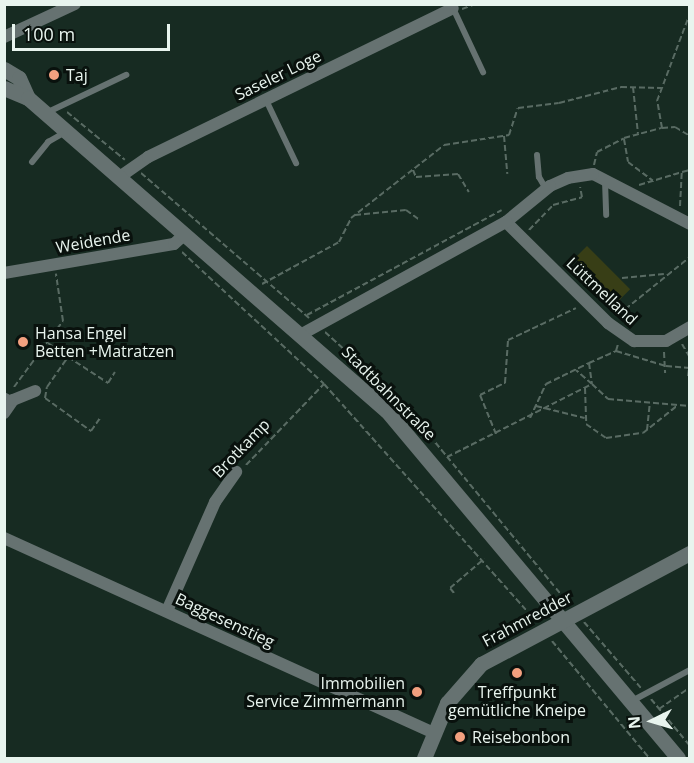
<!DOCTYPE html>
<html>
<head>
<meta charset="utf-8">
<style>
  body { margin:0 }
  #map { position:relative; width:694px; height:763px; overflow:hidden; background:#172b22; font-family:"Open Sans",sans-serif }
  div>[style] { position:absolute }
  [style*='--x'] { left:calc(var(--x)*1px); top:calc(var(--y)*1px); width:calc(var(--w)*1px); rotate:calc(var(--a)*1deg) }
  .green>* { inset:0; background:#383e16; transform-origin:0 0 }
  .path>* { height:2px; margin-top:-1px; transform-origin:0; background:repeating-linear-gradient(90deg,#596b63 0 6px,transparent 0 9px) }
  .service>* { height:6px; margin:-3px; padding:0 3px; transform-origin:3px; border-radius:3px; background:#667271 }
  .minor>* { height:12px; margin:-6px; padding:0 6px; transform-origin:6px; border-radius:6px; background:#667271 }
  .tertiary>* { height:15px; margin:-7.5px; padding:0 7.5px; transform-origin:7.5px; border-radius:7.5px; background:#667271 }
  .dots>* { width:16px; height:16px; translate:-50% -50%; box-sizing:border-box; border:3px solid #09110d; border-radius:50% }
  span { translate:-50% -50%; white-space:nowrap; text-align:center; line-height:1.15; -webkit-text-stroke:6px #09110d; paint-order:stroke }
  .poi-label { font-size:16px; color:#e8f4ee }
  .left { translate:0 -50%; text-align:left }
  .right { translate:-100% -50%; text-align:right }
  .street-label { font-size:16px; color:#e8f4ee }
  .frame { position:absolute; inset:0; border:6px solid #e8f4ee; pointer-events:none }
  .north { position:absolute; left:622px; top:691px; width:60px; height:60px; -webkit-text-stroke:4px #09110d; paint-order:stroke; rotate:265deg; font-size:16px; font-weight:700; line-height:24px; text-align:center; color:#e8f4ee }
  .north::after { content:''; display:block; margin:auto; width:21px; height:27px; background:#e8f4ee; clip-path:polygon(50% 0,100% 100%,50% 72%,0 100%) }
  .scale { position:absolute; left:12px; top:24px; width:158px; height:27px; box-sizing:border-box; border:3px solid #e8f4ee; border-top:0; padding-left:8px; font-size:18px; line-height:21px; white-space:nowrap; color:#e8f4ee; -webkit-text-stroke:4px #09110d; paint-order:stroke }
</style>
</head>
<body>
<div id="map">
  <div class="green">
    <i style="left:587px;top:246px;width:61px;height:17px;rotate:45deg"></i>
  </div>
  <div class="path">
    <i style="--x:462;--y:9;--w:15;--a:-20"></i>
    <i style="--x:633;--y:87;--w:47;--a:83.9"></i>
    <i style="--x:67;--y:112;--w:75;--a:39.6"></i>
    <i style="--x:662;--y:128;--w:13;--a:-4"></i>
    <i style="--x:675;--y:127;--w:17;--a:31"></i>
    <i style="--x:504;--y:136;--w:38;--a:85"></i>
    <i style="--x:624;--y:139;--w:23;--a:80"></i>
    <i style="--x:628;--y:162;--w:31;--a:37"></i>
    <i style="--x:594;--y:165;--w:13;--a:-77"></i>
    <i style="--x:597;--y:152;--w:30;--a:-27"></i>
    <i style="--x:624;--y:138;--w:39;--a:-15"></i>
    <i style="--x:662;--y:128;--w:27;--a:-100"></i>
    <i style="--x:657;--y:101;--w:94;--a:-69.4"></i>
    <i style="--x:413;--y:170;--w:8;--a:67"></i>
    <i style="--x:416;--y:177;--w:42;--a:-4.1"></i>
    <i style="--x:458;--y:174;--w:21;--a:59"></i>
    <i style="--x:141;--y:173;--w:222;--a:40.8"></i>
    <i style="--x:639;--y:185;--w:45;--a:-16.8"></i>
    <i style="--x:680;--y:206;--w:34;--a:-87"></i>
    <i style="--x:682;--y:172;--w:8;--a:-14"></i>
    <i style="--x:355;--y:215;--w:51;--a:-5.6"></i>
    <i style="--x:406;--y:210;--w:17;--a:36"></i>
    <i style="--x:529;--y:230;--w:35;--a:-46"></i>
    <i style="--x:553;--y:205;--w:30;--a:-15"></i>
    <i style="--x:582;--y:197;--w:10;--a:-101"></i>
    <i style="--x:182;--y:252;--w:194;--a:42.9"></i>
    <i style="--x:324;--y:384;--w:317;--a:48.2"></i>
    <i style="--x:622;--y:278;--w:42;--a:-5.4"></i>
    <i style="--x:262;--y:284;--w:88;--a:-28.6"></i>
    <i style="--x:339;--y:242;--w:27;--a:-63"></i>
    <i style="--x:351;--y:218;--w:118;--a:-38.1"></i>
    <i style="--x:444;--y:145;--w:66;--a:-8.7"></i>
    <i style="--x:509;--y:135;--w:28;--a:-72"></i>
    <i style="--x:518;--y:108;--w:41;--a:-7"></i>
    <i style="--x:559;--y:103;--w:64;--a:-14.5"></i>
    <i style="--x:621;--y:87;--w:40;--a:1.4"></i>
    <i style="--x:307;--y:315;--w:221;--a:-28.3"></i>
    <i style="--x:618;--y:315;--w:92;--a:-38.9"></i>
    <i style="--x:325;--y:332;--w:103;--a:42.2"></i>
    <i style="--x:401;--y:401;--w:264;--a:50.4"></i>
    <i style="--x:48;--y:343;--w:24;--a:35"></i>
    <i style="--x:682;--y:344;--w:16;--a:60"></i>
    <i style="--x:616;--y:351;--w:52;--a:16.7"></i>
    <i style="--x:666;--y:366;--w:24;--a:5"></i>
    <i style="--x:664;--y:352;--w:21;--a:87"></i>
    <i style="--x:589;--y:363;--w:30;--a:-24"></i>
    <i style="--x:616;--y:351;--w:7;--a:-74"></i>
    <i style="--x:688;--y:376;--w:17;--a:-83"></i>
    <i style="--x:14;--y:387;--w:82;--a:-53.4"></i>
    <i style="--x:63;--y:321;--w:48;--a:-98.5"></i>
    <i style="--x:585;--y:388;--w:36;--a:88"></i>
    <i style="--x:586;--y:424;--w:24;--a:35"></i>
    <i style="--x:606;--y:438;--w:37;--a:-8"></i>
    <i style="--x:643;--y:433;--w:45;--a:-38.7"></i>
    <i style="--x:45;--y:398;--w:11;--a:-80"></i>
    <i style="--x:47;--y:387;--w:37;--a:-55"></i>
    <i style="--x:68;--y:357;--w:48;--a:33"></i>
    <i style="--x:108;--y:383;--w:13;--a:-58"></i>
    <i style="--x:45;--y:398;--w:57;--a:35.7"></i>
    <i style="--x:91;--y:431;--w:16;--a:-55"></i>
    <i style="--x:536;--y:406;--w:50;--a:13.8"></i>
    <i style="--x:530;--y:418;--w:38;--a:-65"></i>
    <i style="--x:546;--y:384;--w:48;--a:-26"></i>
    <i style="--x:589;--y:363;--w:21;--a:82"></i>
    <i style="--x:592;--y:384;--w:22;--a:43"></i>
    <i style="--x:608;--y:399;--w:82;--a:4.9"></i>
    <i style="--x:647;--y:430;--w:27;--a:-84"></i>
    <i style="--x:496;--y:434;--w:42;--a:-112.3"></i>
    <i style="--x:480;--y:395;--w:28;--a:-26"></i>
    <i style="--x:505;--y:383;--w:43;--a:-86"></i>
    <i style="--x:508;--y:340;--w:75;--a:-25.2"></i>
    <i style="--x:447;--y:457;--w:162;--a:-26.7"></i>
    <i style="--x:592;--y:384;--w:21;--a:-139"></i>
    <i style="--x:246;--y:465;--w:112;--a:-46.1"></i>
    <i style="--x:454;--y:593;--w:6;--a:-129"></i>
    <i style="--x:450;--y:588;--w:45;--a:-40.5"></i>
    <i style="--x:584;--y:622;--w:87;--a:49.2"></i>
    <i style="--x:552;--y:641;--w:152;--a:50.3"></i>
    <i style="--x:651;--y:699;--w:61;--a:50.3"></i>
    <i style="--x:659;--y:709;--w:38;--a:-35"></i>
  </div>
  <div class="service">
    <i style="--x:453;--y:8;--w:71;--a:64.9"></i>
    <i style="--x:266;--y:100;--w:70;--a:64.5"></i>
    <i style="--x:46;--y:113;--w:89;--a:-25.4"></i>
    <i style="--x:537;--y:155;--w:22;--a:85"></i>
    <i style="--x:539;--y:177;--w:14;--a:60"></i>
    <i style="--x:32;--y:162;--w:26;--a:-51"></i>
    <i style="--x:48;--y:142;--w:22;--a:-30"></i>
    <i style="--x:605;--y:181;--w:34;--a:88"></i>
    <i style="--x:4;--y:395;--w:10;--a:29"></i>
    <i style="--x:630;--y:702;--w:68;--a:-28.1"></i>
  </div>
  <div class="minor">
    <i style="--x:4;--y:37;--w:78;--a:-24.9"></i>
    <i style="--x:121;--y:176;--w:33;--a:-35"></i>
    <i style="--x:148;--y:157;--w:339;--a:-26"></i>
    <i style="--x:690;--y:224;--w:109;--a:-152.7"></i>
    <i style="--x:593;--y:174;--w:25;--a:171"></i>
    <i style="--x:568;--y:178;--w:20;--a:156"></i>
    <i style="--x:550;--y:186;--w:57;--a:140.7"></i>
    <i style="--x:506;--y:222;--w:144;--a:44.7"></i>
    <i style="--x:608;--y:323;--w:32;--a:35"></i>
    <i style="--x:634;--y:341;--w:32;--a:0"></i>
    <i style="--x:666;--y:341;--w:28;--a:-30"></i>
    <i style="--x:4;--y:273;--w:172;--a:-9.7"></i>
    <i style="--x:174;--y:244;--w:13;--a:-42"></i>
    <i style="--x:302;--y:334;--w:233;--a:-28.8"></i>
    <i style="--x:4;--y:413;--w:16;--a:-55"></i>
    <i style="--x:13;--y:400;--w:24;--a:-22"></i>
    <i style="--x:4;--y:538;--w:470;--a:24.4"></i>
    <i style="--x:167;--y:611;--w:119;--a:-66.2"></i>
    <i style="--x:215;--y:502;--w:37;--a:-55"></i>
  </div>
  <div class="tertiary">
    <i style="--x:4;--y:69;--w:17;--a:31"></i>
    <i style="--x:19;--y:78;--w:22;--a:66"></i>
    <i style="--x:4;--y:88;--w:26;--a:23"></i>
    <i style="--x:28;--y:98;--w:475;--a:41.1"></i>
    <i style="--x:386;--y:410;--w:454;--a:50"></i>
    <i style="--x:424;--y:758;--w:60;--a:-67.3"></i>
    <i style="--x:447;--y:703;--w:52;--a:-48.9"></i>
    <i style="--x:481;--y:664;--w:237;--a:-28"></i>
  </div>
  <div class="dots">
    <i style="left:54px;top:75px;background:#f2a07f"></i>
    <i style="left:23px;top:342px;background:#f2a07f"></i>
    <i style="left:517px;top:673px;background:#f2a07f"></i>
    <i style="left:417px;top:692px;background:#f2a07f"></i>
    <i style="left:460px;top:737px;background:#f2a07f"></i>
  </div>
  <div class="poi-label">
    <span class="left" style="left:66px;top:75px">Taj</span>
    <span class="left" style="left:35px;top:342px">Hansa Engel<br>Betten +Matratzen</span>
    <span class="right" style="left:405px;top:692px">Immobilien<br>Service Zimmermann</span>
    <span style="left:517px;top:701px">Treffpunkt<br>gemütliche Kneipe</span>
    <span class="left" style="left:472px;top:737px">Reisebonbon</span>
  </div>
  <div class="street-label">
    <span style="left:278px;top:75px;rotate:-26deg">Saseler Loge</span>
    <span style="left:93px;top:241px;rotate:-10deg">Weidende</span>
    <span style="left:602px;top:291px;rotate:43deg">Lüttmelland</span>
    <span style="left:389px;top:393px;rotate:45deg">Stadtbahnstraße</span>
    <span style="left:241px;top:448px;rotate:-46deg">Brotkamp</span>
    <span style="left:527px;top:619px;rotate:-28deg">Frahmredder</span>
    <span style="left:225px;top:620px;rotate:25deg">Baggesenstieg</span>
  </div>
  <div class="frame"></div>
  <div class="north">N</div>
  <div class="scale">100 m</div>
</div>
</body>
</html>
